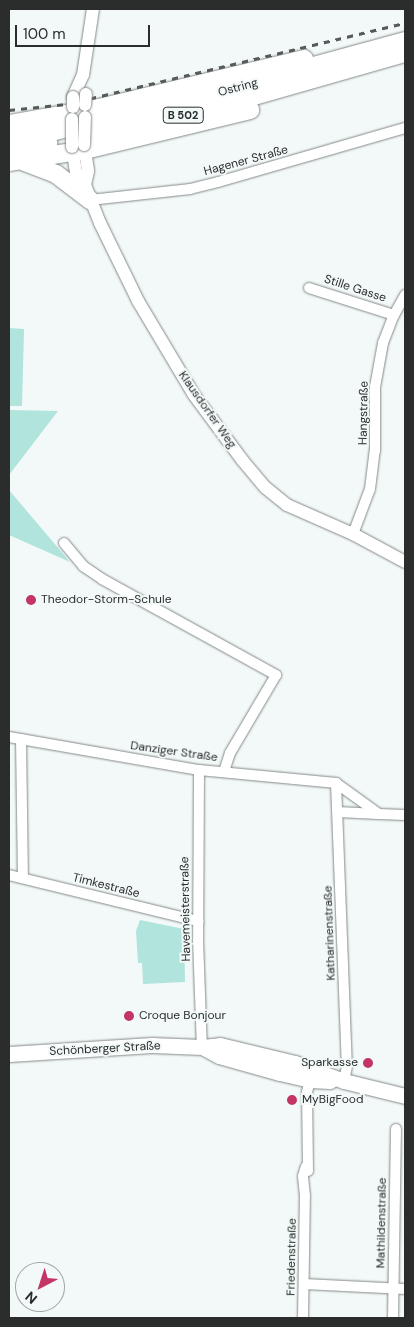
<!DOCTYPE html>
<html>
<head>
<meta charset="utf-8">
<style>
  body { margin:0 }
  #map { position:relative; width:414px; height:1327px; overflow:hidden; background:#f2f9f8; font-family:"DM Sans",sans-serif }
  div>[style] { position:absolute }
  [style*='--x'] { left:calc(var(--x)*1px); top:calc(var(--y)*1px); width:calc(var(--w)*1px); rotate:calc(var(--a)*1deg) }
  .green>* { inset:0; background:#b0e4dc }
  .roads { filter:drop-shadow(0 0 1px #838988) drop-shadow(0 0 1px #838988) }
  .minor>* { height:10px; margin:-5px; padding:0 5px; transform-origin:5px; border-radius:5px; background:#fff }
  .tertiary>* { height:12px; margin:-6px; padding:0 6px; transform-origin:6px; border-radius:6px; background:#fff }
  .secondary>* { height:15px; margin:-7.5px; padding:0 7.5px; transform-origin:7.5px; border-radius:7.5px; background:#fff }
  .trunk>* { height:18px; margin:-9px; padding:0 9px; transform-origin:9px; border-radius:9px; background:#fff }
  .rail>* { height:2.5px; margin-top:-1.25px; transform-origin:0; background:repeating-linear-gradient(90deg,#565a59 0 6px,transparent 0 12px) }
  .bridges { filter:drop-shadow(0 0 1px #838988) drop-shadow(0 0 1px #838988) }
  .tertiary-bridge>* { height:12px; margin:-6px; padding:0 6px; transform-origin:6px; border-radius:6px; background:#fff }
  .dots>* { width:14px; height:14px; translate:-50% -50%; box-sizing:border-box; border:2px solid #f2f9f8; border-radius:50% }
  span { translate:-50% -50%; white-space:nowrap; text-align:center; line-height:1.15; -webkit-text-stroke:4px #f2f9f8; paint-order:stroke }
  .shield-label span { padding:1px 4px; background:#f2f9f8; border:1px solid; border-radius:4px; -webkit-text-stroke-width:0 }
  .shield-label { font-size:11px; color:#2a2d2c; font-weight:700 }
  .street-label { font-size:12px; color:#2a2d2c }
  .poi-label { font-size:12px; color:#2a2d2c }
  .left { translate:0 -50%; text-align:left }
  .right { translate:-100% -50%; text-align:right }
  .frame { position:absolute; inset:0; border:10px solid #2a2d2c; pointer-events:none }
  .north { position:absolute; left:15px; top:1262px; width:50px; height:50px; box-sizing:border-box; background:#f2f9f8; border:1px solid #a2a7a6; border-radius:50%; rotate:220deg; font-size:14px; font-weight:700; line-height:20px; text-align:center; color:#2a2d2c }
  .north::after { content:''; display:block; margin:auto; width:18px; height:22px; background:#c33565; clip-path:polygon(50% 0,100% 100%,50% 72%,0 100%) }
  .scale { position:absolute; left:15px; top:25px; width:135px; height:22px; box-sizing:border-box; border:2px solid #2a2d2c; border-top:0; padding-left:6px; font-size:15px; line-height:18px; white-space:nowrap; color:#2a2d2c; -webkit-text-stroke:4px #f2f9f8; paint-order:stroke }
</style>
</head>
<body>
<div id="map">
  <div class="green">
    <i style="clip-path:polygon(9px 328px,24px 329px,22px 406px,9px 406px)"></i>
    <i style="clip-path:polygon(9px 410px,58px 411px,9px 475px)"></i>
    <i style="clip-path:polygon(9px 490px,70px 562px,9px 535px)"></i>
    <i style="clip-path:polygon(140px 920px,184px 929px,185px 982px,143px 984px,142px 963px,138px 963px,136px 931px)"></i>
  </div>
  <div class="roads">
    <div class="minor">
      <i style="--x:90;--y:200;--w:101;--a:-6.3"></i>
      <i style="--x:190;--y:189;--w:29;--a:-14"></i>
      <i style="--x:218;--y:182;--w:195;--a:-16.1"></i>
      <i style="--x:309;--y:288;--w:89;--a:17.6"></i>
      <i style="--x:353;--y:534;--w:48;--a:-69.3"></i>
      <i style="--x:370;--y:489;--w:38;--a:-83"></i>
      <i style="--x:375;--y:451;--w:64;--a:-90"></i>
      <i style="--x:375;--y:387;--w:45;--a:-79.7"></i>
      <i style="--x:383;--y:343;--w:30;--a:-69"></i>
      <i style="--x:394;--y:315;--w:23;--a:-61"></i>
      <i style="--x:64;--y:543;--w:30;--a:50"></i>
      <i style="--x:83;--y:566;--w:23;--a:34"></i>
      <i style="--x:102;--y:579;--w:199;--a:28.9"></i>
      <i style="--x:276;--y:675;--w:91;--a:120.5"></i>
      <i style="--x:230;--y:753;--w:20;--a:108"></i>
      <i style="--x:9;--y:737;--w:193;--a:9.9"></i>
      <i style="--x:199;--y:770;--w:138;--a:5.4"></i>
      <i style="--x:21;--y:739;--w:139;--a:89.2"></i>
      <i style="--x:199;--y:770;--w:170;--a:90.3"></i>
      <i style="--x:198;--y:940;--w:107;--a:87.9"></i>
      <i style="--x:336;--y:783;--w:283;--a:87.8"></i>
      <i style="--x:347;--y:1066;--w:15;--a:101"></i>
      <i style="--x:336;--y:783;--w:53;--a:35.8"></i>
      <i style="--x:379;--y:814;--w:26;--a:2"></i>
      <i style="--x:338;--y:812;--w:40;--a:2.9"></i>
      <i style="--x:9;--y:875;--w:195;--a:13.7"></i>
      <i style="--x:308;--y:1171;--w:79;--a:-90.7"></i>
      <i style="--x:307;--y:1092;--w:12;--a:-76"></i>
      <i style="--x:304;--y:1284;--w:101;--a:2.8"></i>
      <i style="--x:303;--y:1318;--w:122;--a:-89.1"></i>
      <i style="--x:305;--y:1196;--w:20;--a:-96"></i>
      <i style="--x:303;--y:1176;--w:10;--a:-73"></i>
      <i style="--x:393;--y:1318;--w:189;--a:-89.1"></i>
    </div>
    <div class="tertiary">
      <i style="--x:73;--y:97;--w:24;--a:-66"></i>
      <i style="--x:83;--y:75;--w:67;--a:-81.4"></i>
      <i style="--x:84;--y:145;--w:26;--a:81"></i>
      <i style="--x:88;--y:171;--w:14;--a:102"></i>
      <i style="--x:72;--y:147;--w:25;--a:81"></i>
      <i style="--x:76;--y:172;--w:16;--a:55"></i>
      <i style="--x:85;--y:185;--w:41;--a:68.5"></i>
      <i style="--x:100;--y:223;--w:87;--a:64"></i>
      <i style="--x:138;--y:301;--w:109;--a:59.2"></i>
      <i style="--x:194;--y:395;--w:82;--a:53.4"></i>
      <i style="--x:243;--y:461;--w:35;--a:50"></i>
      <i style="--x:266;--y:488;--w:27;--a:39"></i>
      <i style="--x:287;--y:505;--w:72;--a:23.7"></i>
      <i style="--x:353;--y:534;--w:59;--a:28.3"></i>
    </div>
    <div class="secondary">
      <i style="--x:202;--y:1047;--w:19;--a:28"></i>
      <i style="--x:219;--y:1056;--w:63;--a:15.6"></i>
      <i style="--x:280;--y:1073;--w:31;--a:13"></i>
      <i style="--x:310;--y:1080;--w:20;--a:3"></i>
      <i style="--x:9;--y:1054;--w:143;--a:-3.6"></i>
      <i style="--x:152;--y:1045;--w:50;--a:2.3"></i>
      <i style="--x:202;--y:1047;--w:18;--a:-6"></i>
      <i style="--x:220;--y:1045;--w:77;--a:13.5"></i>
      <i style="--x:295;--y:1063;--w:52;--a:20.2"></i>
      <i style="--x:344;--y:1081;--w:63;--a:13.8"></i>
    </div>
    <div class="trunk">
      <i style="--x:9;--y:124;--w:91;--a:-10.1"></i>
      <i style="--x:99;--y:108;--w:211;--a:-13.4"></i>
      <i style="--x:9;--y:137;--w:46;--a:-7.4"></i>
      <i style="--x:55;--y:131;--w:96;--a:-12"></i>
      <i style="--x:149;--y:111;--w:265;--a:-15.3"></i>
      <i style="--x:78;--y:138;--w:155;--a:-13.1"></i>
      <i style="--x:229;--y:103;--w:183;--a:-15.9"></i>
      <i style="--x:9;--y:150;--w:40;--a:-10"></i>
      <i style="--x:9;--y:162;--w:77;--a:-9"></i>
      <i style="--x:85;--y:150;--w:170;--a:-13.6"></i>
      <i style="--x:25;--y:162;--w:33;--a:21"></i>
      <i style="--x:56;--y:174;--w:43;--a:37.4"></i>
    </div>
  </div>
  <div class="rail">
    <i style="--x:9;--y:110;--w:58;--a:-5.9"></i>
    <i style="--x:67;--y:104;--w:348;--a:-13.5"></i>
  </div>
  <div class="bridges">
    <div class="tertiary-bridge">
      <i style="--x:85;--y:105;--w:11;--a:-85"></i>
      <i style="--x:73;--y:107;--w:10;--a:-90"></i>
      <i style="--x:84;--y:145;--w:28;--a:-88"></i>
      <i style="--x:72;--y:147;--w:28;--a:-90"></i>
    </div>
  </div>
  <div class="dots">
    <i style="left:31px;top:600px;background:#c33565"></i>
    <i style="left:129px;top:1016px;background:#c33565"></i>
    <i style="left:368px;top:1063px;background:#c33565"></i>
    <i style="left:292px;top:1100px;background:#c33565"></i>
  </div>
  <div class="shield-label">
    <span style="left:183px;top:115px">B 502</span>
  </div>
  <div class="street-label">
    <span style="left:238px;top:88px;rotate:-15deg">Ostring</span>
    <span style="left:246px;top:161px;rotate:-15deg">Hagener Straße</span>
    <span style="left:355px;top:289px;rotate:18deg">Stille Gasse</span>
    <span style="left:207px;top:410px;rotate:55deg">Klausdorfer Weg</span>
    <span style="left:364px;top:413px;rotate:-89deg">Hangstraße</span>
    <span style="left:174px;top:752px;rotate:8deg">Danziger Straße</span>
    <span style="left:106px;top:886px;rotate:14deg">Timkestraße</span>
    <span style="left:186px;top:909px;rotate:-91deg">Havemeisterstraße</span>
    <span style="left:330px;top:933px;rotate:-92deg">Katharinenstraße</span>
    <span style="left:105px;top:1049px;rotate:-3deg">Schönberger Straße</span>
    <span style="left:382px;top:1223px;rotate:-89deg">Mathildenstraße</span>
    <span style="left:292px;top:1257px;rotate:-89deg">Friedenstraße</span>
  </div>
  <div class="poi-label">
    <span class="left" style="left:41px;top:600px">Theodor-Storm-Schule</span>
    <span class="left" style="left:139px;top:1016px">Croque Bonjour</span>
    <span class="right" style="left:358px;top:1063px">Sparkasse</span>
    <span class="left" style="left:302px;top:1100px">MyBigFood</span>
  </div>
  <div class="frame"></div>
  <div class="north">N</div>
  <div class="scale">100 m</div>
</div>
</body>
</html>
